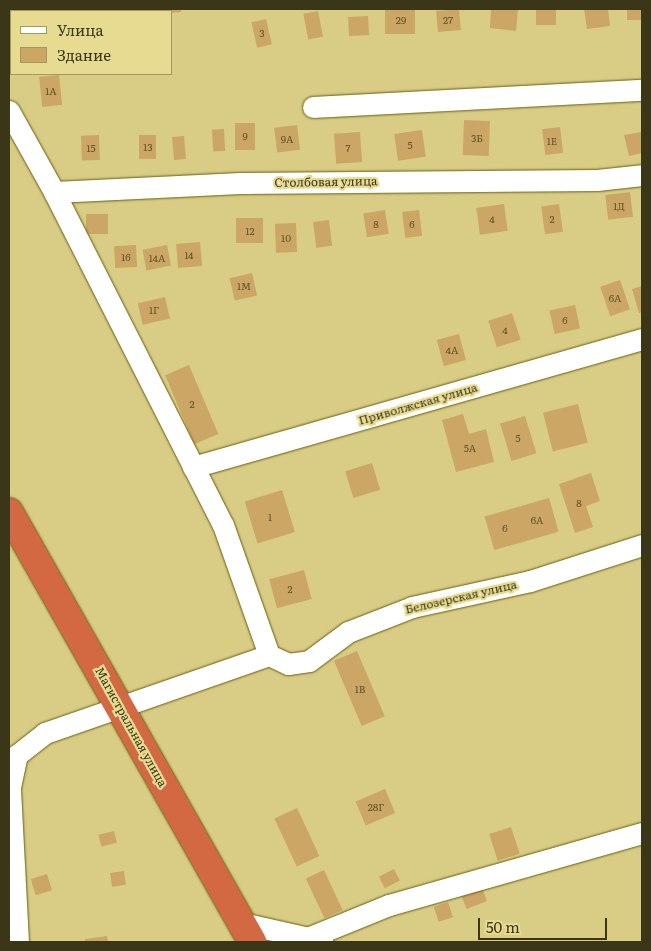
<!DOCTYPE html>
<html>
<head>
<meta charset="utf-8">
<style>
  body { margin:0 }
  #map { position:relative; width:651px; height:951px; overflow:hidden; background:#d9cd85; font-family:Literata,serif }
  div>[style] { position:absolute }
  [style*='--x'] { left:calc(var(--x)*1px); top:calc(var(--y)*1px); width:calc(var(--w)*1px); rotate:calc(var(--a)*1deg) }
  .building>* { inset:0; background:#cba665; transform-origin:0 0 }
  .roads { filter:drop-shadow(0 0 1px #6a5f10) drop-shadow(0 0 1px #6a5f10) }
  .minor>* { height:21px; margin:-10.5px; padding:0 10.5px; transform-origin:10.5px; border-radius:10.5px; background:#fff }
  .highway>* { height:28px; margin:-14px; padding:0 14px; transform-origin:14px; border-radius:14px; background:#d26943 }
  span { translate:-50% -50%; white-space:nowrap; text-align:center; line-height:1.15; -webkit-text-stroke:4.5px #e6db91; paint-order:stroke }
  .number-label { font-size:10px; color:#5f522b }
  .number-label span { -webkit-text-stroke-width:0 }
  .street-label { font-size:12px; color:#3b3618 }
  .frame { position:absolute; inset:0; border:10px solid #3b3618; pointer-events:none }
  .legend { position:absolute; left:10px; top:10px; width:162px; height:65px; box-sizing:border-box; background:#e6db91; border:1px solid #a29961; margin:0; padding:6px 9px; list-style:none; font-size:15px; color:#3b3618 }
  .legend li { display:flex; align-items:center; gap:10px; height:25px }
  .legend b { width:25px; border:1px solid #a29961 }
  .scale { position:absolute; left:478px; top:918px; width:129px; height:22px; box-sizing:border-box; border:2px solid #3b3618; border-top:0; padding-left:6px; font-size:15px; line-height:18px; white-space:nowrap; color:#3b3618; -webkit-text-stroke:4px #e6db91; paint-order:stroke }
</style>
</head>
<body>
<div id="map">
  <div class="building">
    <i style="clip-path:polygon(160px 9px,181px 9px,181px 12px,171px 13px)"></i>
    <i style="left:385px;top:9px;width:30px;height:25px"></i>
    <i style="left:459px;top:9px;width:21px;height:23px;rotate:85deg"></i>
    <i style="clip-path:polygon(491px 9px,518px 9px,516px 31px,490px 28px)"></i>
    <i style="left:536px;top:9px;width:20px;height:16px"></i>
    <i style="clip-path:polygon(584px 9px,608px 9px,610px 26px,587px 29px)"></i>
    <i style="left:627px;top:9px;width:15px;height:11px"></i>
    <i style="left:318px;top:11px;width:26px;height:15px;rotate:79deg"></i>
    <i style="left:368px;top:16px;width:19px;height:20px;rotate:87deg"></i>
    <i style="left:266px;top:19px;width:26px;height:15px;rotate:77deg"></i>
    <i style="left:59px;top:75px;width:30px;height:20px;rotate:84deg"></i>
    <i style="left:464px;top:120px;width:26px;height:35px;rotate:2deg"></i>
    <i style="left:235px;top:123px;width:20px;height:27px"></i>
    <i style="left:297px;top:125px;width:25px;height:23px;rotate:83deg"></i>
    <i style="left:560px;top:127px;width:26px;height:18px;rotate:83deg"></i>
    <i style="left:224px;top:129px;width:22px;height:12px;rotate:87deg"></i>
    <i style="left:422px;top:130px;width:27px;height:28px;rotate:82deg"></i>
    <i style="left:360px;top:132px;width:30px;height:26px;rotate:86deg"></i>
    <i style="clip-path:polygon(642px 132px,642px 153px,629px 156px,624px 135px)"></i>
    <i style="left:99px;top:135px;width:25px;height:18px;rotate:88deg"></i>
    <i style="left:139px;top:135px;width:17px;height:24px"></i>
    <i style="left:184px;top:136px;width:23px;height:12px;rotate:85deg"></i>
    <i style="left:630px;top:192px;width:25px;height:25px;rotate:83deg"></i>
    <i style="left:504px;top:204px;width:27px;height:28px;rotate:82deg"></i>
    <i style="left:559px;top:204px;width:28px;height:18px;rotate:82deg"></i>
    <i style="left:385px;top:210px;width:24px;height:22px;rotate:81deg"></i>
    <i style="left:419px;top:210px;width:26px;height:17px;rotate:83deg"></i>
    <i style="left:86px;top:214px;width:22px;height:20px"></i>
    <i style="left:263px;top:218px;width:25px;height:27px;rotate:90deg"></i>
    <i style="left:329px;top:220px;width:26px;height:16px;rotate:83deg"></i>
    <i style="left:296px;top:223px;width:29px;height:21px;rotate:88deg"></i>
    <i style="left:200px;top:242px;width:24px;height:24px;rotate:85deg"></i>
    <i style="left:136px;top:245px;width:22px;height:22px;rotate:87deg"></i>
    <i style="left:167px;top:245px;width:21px;height:25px;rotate:79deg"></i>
    <i style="left:252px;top:273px;width:23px;height:23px;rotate:77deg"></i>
    <i style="left:620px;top:280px;width:31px;height:21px;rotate:71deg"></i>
    <i style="clip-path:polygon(642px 286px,642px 312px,639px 313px,632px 289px)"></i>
    <i style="left:165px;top:297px;width:22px;height:28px;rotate:77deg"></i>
    <i style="left:575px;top:305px;width:24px;height:26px;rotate:78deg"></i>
    <i style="left:512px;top:313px;width:28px;height:25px;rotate:72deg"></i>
    <i style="left:459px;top:334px;width:27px;height:23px;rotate:75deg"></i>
    <i style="left:189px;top:365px;width:75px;height:26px;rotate:67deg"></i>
    <i style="left:578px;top:404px;width:40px;height:36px;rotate:76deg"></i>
    <i style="clip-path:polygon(463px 414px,469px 434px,486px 429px,494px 462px,456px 472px,442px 420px)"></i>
    <i style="left:525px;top:416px;width:39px;height:26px;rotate:73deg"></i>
    <i style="left:372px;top:463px;width:28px;height:28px;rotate:73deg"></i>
    <i style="clip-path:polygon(591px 473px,600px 501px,586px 506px,593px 527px,575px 533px,559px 484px)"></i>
    <i style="left:282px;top:490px;width:44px;height:39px;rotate:73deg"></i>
    <i style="left:549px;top:498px;width:35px;height:67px;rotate:74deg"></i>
    <i style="left:304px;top:570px;width:30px;height:36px;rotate:75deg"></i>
    <i style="left:357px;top:651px;width:71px;height:25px;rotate:67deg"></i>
    <i style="left:385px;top:789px;width:26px;height:32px;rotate:67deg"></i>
    <i style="left:297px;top:808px;width:53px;height:25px;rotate:65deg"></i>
    <i style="left:511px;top:827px;width:28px;height:23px;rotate:72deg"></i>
    <i style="left:114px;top:831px;width:12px;height:16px;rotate:76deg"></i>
    <i style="left:394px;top:869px;width:13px;height:17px;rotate:63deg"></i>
    <i style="left:324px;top:870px;width:44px;height:20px;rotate:65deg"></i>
    <i style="left:124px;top:871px;width:14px;height:14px;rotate:82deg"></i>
    <i style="left:47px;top:874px;width:17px;height:17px;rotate:73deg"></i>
    <i style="left:482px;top:888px;width:14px;height:22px;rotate:69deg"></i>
    <i style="left:448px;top:902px;width:16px;height:15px;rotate:72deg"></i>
    <i style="clip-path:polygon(107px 936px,108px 942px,85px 942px,85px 939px)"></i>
  </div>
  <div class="roads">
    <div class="minor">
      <i style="--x:313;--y:107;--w:329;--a:-3"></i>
      <i style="--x:9;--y:111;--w:93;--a:60.9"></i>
      <i style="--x:54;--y:192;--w:373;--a:63.1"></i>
      <i style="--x:223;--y:525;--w:138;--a:70.5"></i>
      <i style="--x:54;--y:192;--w:186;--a:-2.8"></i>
      <i style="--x:240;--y:183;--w:357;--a:-0.5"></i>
      <i style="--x:597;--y:180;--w:45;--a:-6.3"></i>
      <i style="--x:193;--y:467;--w:467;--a:-15.9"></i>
      <i style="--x:242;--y:923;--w:82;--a:12.7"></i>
      <i style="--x:310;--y:937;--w:85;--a:-22.1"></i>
      <i style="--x:389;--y:905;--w:263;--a:-15.9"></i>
      <i style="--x:18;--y:942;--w:155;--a:-93"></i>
      <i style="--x:10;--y:787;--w:33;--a:-78"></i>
      <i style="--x:17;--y:755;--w:36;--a:-38"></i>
      <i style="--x:45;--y:733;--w:237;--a:-19.2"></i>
      <i style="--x:269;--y:655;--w:21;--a:25"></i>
      <i style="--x:288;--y:664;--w:21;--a:-8"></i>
      <i style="--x:309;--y:661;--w:49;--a:-36.6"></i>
      <i style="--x:348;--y:632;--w:69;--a:-21.3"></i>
      <i style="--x:412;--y:607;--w:121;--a:-12.4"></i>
      <i style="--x:530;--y:581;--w:118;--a:-17.8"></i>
    </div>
    <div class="highway">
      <i style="--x:9;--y:512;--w:494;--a:60.5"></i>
    </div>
  </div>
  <div class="number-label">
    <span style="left:401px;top:20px">29</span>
    <span style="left:448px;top:20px">27</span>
    <span style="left:262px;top:33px">3</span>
    <span style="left:51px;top:91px">1А</span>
    <span style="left:245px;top:136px">9</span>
    <span style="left:477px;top:138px">3Б</span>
    <span style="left:287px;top:139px">9А</span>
    <span style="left:552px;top:141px">1Е</span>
    <span style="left:410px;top:145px">5</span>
    <span style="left:148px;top:147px">13</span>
    <span style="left:91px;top:148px">15</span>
    <span style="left:348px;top:148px">7</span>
    <span style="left:619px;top:206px">1Д</span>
    <span style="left:492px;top:219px">4</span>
    <span style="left:552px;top:219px">2</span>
    <span style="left:376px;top:224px">8</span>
    <span style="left:412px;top:224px">6</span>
    <span style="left:250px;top:231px">12</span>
    <span style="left:286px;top:238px">10</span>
    <span style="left:189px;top:255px">14</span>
    <span style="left:126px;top:257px">16</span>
    <span style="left:157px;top:258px">14А</span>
    <span style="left:244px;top:286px">1М</span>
    <span style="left:615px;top:298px">6А</span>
    <span style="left:154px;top:310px">1Г</span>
    <span style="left:565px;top:320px">6</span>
    <span style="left:505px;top:330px">4</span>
    <span style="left:452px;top:350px">4А</span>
    <span style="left:192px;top:404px">2</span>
    <span style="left:518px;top:438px">5</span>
    <span style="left:470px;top:448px">5А</span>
    <span style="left:579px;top:503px">8</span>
    <span style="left:270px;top:517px">1</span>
    <span style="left:537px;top:520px">6А</span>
    <span style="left:505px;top:528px">6</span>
    <span style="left:290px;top:589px">2</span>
    <span style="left:360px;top:689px">1В</span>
    <span style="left:376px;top:807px">28Г</span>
  </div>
  <div class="street-label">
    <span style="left:326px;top:182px;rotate:-1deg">Столбовая улица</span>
    <span style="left:418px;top:404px;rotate:-16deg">Приволжская улица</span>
    <span style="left:461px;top:597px;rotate:-13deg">Белозерская улица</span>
    <span style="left:131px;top:727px;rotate:61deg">Магистральная улица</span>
  </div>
  <div class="frame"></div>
  <ul class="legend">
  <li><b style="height:6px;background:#fff"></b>Улица</li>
  <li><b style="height:14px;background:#cba665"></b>Здание</li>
  </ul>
  <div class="scale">50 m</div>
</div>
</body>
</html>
